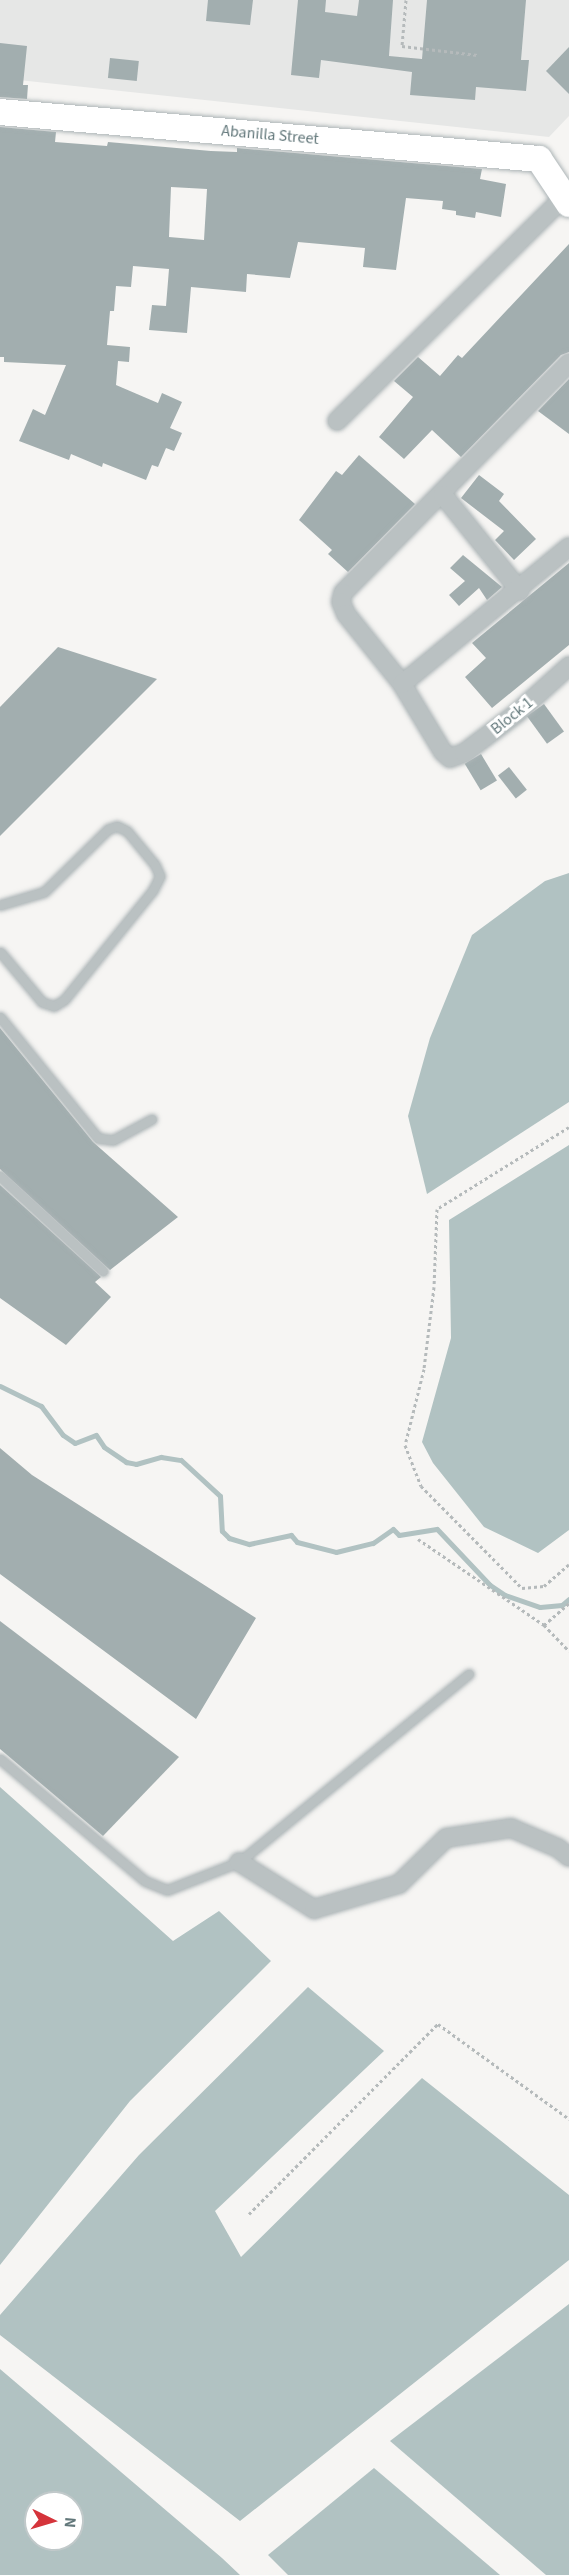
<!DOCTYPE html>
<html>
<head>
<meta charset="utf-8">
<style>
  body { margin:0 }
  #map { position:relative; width:569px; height:2575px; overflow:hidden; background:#f6f5f3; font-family:"Source Sans 3",sans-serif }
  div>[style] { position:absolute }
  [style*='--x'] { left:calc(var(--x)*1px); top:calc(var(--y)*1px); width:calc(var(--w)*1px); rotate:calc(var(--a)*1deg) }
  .built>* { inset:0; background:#e6e7e6 }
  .water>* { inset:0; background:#b1c2c2 }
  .stream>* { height:5px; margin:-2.5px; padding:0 2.5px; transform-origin:2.5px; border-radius:2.5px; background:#b1c2c2 }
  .building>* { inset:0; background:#a2aeaf; transform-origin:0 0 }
  .path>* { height:3px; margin-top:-1.5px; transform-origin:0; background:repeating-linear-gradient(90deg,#b5babb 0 3px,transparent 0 6px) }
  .roads { filter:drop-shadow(0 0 2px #adb5b7) drop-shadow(0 0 2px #adb5b7) }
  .lane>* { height:9px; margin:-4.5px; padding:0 4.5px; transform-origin:4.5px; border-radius:4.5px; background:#bac1c2 }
  .street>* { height:18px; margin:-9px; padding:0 9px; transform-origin:9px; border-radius:9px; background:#bac1c2 }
  .secondary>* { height:26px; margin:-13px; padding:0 13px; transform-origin:13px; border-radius:13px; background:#fff }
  span { translate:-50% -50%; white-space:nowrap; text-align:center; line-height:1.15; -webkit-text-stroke:6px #fff; paint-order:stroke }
  .street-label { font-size:16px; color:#63787b }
  .north { position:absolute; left:24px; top:2491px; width:60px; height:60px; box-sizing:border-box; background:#fff; border:2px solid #c1c9ca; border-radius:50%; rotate:95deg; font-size:16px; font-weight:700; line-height:24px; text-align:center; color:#63787b }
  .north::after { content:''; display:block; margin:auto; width:21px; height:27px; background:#d5343b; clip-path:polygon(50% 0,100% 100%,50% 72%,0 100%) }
</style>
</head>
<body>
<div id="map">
  <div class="built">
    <i style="clip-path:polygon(0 0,569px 0,569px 116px,549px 137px,0 78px)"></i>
  </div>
  <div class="water">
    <i style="clip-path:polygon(569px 873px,569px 1102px,427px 1194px,408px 1116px,430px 1038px,472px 935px,545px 881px)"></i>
    <i style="clip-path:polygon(569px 1145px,569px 1530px,538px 1553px,484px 1527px,433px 1463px,422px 1442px,451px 1338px,449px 1220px)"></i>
    <i style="clip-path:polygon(0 1787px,173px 1941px,219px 1911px,271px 1961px,130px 2101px,0 2265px)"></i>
    <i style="clip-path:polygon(308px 1987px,384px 2051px,215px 2211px,241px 2257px,422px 2078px,569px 2195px,569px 2260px,240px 2521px,0 2335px,0 2315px,139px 2155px)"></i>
    <i style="clip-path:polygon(569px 2304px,569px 2575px,546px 2575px,390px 2441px)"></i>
    <i style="clip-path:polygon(evenodd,0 2369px,222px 2558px,240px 2575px,0 2575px,0 2369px,36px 2503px,72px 2503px,72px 2539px,36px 2539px,36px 2503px)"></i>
    <i style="clip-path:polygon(374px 2468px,500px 2575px,288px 2575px,268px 2555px)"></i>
  </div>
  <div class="stream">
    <i style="--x:0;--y:1386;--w:46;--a:26"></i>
    <i style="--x:41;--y:1406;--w:36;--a:53"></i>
    <i style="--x:63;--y:1435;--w:14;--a:34"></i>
    <i style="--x:75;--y:1443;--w:22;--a:-21"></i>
    <i style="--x:96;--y:1435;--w:14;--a:56"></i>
    <i style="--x:104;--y:1447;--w:27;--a:34"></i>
    <i style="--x:126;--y:1462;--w:10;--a:11"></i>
    <i style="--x:136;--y:1464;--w:26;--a:-16"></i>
    <i style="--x:161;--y:1457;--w:20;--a:9"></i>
    <i style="--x:181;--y:1460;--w:53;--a:42.7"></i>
    <i style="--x:220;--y:1496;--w:35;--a:87"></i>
    <i style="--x:222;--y:1531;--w:10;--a:45"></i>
    <i style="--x:229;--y:1538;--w:21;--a:17"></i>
    <i style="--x:249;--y:1544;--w:43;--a:-12.1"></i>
    <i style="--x:291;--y:1535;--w:9;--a:49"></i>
    <i style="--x:297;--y:1542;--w:40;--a:14.4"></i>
    <i style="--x:336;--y:1552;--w:38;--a:-14"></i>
    <i style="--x:373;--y:1543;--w:24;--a:-35"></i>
    <i style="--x:393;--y:1529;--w:8;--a:45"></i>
    <i style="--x:399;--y:1535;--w:38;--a:-9"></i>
    <i style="--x:437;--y:1529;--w:77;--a:46.6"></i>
    <i style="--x:490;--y:1585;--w:18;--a:34"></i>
    <i style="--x:505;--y:1595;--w:37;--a:19"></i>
    <i style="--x:540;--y:1607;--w:22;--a:-5"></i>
    <i style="--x:562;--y:1605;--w:9;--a:-41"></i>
  </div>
  <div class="building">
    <i style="clip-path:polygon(208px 0,253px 0,250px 25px,206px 21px)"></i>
    <i style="clip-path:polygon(298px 0,326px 0,325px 12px,357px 16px,359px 0,393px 0,389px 56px,422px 59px,427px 0,526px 0,521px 60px,529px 60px,526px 91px,476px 87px,475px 100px,410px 95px,412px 72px,321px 60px,319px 78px,291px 75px)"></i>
    <i style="clip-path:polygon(0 43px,27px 46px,23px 85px,28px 85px,27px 99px,0 97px)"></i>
    <i style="clip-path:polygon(569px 47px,569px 94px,546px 71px)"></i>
    <i style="left:110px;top:58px;width:29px;height:20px;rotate:6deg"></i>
    <i style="clip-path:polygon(evenodd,0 127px,56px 132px,55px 142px,107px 146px,108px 142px,211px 151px,237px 152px,237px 148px,482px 169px,480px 179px,506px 184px,501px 217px,476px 212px,475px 218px,456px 215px,456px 211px,442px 209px,443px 201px,406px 198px,396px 270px,363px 267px,365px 248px,298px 242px,290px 278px,247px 274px,246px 292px,191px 287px,187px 333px,149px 330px,152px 305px,166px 306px,169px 269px,133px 266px,131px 287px,116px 286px,114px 311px,110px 311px,107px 345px,130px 347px,129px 362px,118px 361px,116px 385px,158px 403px,162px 393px,182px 402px,170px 428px,182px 433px,174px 451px,166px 448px,158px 467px,152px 465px,146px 480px,103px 463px,102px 467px,71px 454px,69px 460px,19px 441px,33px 409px,45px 415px,66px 365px,4px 362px,4px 357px,0 357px,0 127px,171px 187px,207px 189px,204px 240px,169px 237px,171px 187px)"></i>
    <i style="clip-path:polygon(569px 244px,569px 352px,561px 355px,461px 457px,432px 430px,404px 459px,379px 437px,413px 397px,394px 381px,418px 357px,440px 376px,458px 355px,462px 358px)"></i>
    <i style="clip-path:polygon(569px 379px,569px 434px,538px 411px)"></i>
    <i style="clip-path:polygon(359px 455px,415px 504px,348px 572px,328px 554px,332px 550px,299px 520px,336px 471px,342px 475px)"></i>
    <i style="clip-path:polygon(479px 475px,504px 494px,499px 501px,536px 539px,514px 560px,495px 540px,504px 531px,461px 498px)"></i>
    <i style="clip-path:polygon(463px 555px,502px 587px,487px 600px,479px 588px,459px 606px,449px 595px,465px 581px,450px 568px)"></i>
    <i style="clip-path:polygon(569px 563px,569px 645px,492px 708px,465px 677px,486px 658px,472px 643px)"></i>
    <i style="clip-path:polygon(58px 647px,157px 679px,0 836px,0 707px)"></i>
    <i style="left:544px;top:704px;width:34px;height:21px;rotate:54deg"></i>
    <i style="left:481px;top:754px;width:31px;height:19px;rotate:59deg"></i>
    <i style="left:509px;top:767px;width:29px;height:14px;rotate:52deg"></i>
    <i style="clip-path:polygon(0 1028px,93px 1142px,178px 1217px,110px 1270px,0 1169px)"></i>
    <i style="clip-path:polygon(0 1185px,101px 1277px,95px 1282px,111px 1297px,66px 1345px,0 1298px)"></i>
    <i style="clip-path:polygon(0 1448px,32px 1475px,256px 1618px,196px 1719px,0 1574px)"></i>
    <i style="clip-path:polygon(0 1621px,179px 1757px,103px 1836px,0 1749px)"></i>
  </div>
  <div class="path">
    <i style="--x:406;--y:0;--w:46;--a:95"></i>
    <i style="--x:402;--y:46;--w:76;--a:6.8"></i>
    <i style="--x:569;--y:1127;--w:155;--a:148.2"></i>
    <i style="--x:437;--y:1209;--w:78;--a:92.2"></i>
    <i style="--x:434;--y:1287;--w:83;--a:97"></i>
    <i style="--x:424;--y:1369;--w:78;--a:104"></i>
    <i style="--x:405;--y:1445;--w:44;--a:68.7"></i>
    <i style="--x:421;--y:1486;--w:144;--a:45.3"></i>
    <i style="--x:522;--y:1588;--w:22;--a:-5"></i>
    <i style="--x:544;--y:1586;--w:33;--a:-41"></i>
    <i style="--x:418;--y:1539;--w:153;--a:34.3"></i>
    <i style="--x:544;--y:1625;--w:36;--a:46"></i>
    <i style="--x:544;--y:1625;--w:33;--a:-41"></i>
    <i style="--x:249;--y:2214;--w:268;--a:-45.2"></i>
    <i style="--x:438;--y:2024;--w:162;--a:35.9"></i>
  </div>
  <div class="roads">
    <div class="lane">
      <i style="--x:0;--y:905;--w:46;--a:-16.5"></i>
      <i style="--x:44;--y:892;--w:90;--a:-44.5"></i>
      <i style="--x:108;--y:829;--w:9;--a:-18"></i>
      <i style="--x:117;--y:826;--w:11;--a:27"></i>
      <i style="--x:127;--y:831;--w:44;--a:50.5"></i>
      <i style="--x:155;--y:865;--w:12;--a:66"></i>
      <i style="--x:160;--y:876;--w:16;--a:117"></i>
      <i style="--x:153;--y:890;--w:141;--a:129"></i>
      <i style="--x:64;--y:1000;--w:12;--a:149"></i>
      <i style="--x:54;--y:1006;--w:13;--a:-162"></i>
      <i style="--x:42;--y:1002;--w:65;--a:-130"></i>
      <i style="--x:0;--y:1017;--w:156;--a:51"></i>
      <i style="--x:98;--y:1138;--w:15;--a:8"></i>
      <i style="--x:113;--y:1140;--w:44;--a:-28.3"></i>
      <i style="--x:0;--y:1176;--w:140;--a:42.7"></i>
      <i style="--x:0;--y:1759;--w:189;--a:40.1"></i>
      <i style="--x:145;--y:1881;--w:24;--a:22"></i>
      <i style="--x:167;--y:1890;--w:77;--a:-21.3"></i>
      <i style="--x:239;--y:1862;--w:297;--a:-39.3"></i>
    </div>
    <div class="street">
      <i style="--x:569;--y:363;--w:322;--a:134.5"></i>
      <i style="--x:343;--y:593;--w:9;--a:103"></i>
      <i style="--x:341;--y:602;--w:13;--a:67"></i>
      <i style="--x:346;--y:614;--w:90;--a:51.3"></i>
      <i style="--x:402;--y:684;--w:79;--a:58.9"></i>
      <i style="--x:443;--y:752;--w:9;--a:41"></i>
      <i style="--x:450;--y:758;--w:15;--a:-20"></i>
      <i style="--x:464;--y:753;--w:66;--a:-37"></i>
      <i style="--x:517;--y:713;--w:70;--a:-42.1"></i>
      <i style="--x:337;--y:421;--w:317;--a:-44.6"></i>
      <i style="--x:443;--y:495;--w:123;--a:51.3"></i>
      <i style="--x:402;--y:684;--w:216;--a:-39.4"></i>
      <i style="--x:239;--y:1862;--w:89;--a:32.1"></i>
      <i style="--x:314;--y:1909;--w:89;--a:-16.4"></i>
      <i style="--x:399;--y:1884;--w:66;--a:-44.4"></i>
      <i style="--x:446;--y:1838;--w:66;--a:-8.7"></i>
      <i style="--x:511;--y:1828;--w:51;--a:23.1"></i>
      <i style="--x:558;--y:1848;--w:14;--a:39"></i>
    </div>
    <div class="secondary">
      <i style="--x:0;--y:112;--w:541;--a:4.98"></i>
      <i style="--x:539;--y:159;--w:54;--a:56.3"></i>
    </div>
  </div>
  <div class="street-label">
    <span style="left:270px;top:135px;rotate:5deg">Abanilla Street</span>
    <span style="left:512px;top:716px;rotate:-39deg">Block 1</span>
  </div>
  <div class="north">N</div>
</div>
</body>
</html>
